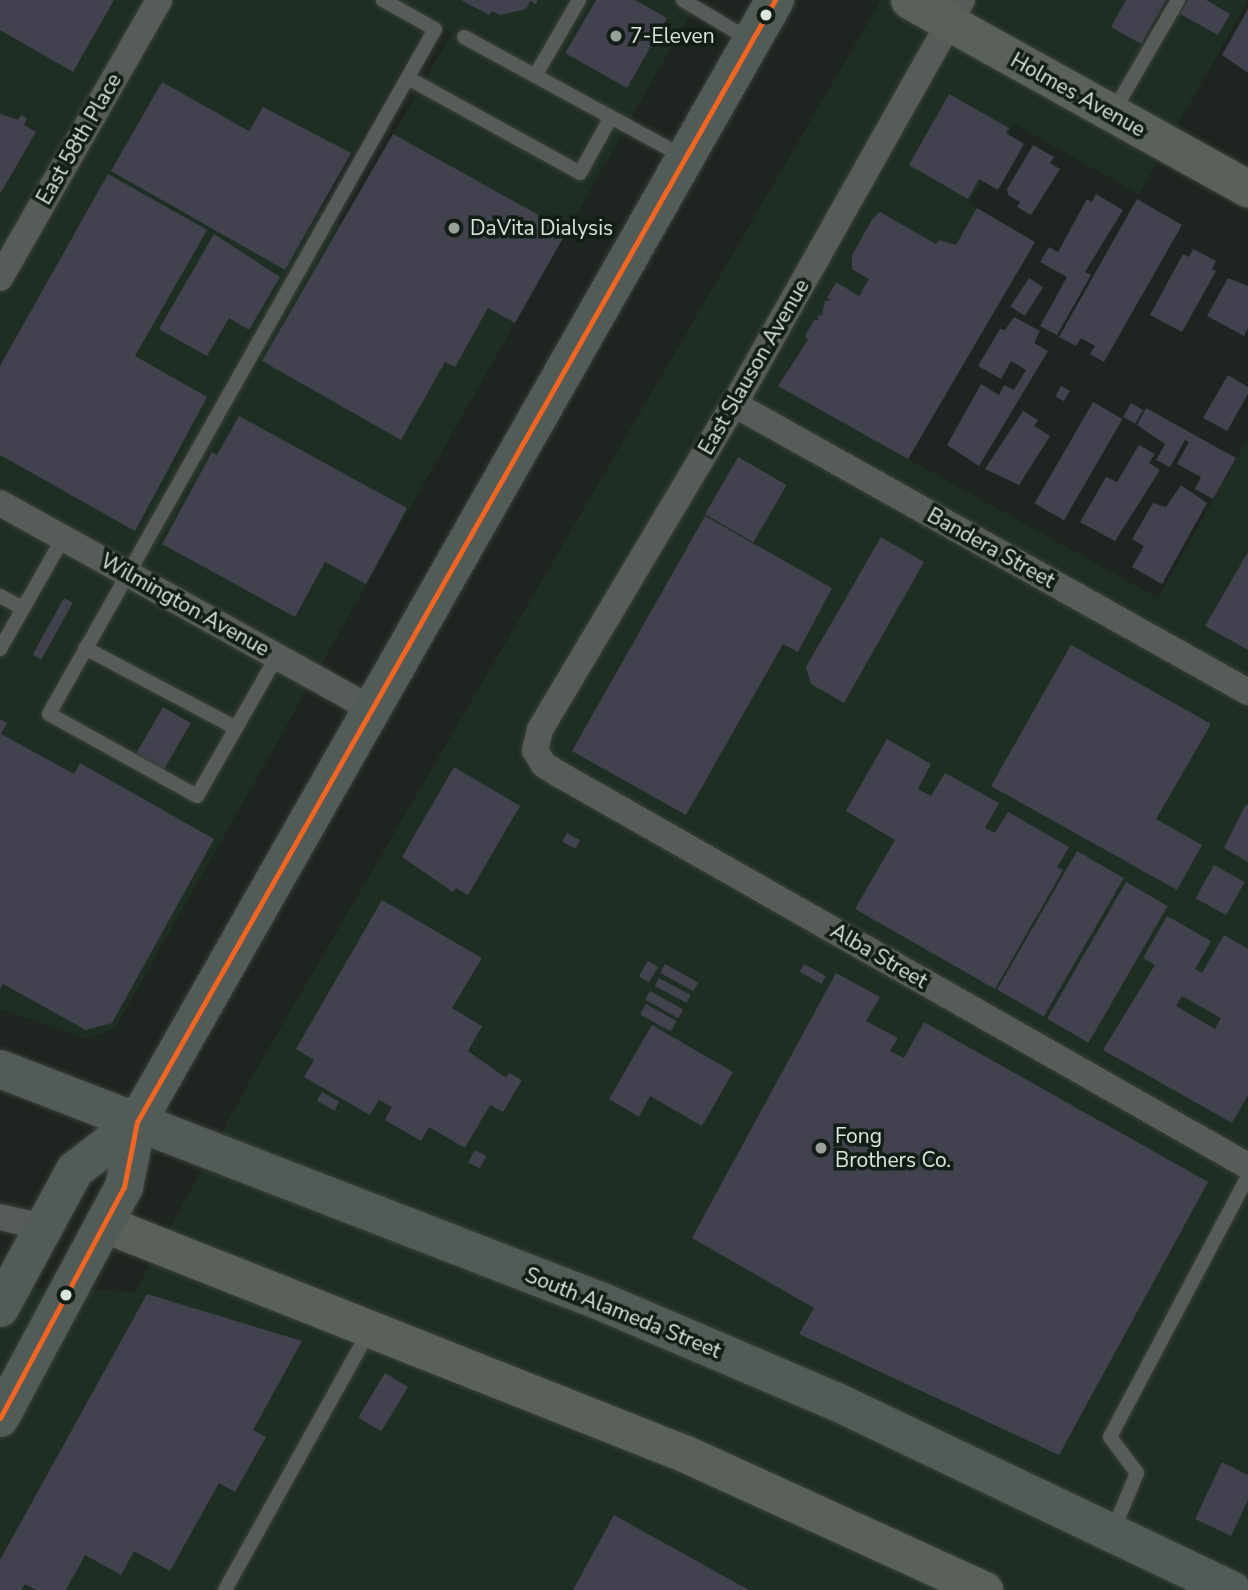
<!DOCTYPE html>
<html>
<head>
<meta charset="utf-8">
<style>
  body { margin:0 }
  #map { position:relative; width:1248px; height:1590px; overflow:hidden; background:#1e241f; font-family:"Nunito Sans",sans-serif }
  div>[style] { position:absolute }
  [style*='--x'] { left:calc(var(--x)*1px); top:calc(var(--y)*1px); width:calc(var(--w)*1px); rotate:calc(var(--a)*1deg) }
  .built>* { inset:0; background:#1e2e22 }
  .building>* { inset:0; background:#42424e; transform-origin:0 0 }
  .roads { filter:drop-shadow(0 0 2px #3b403c) drop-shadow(0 0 2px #3b403c) }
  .lane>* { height:14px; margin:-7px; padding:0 7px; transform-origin:7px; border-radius:7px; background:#575c58 }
  .street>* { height:26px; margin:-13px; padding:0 13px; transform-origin:13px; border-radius:13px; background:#575c58 }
  .secondary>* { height:37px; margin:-18.5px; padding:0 18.5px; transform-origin:18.5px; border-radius:18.5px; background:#5a605a }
  .primary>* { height:38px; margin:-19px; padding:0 19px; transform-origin:19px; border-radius:19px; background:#525b55 }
  .bus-1>* { height:5px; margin:-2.5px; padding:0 2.5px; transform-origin:2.5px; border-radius:2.5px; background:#f26522 }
  .dots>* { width:19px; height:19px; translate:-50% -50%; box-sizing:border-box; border:4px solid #121d15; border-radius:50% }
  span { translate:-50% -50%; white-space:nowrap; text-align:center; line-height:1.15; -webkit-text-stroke:7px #121d15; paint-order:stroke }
  .poi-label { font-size:21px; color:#dde4de }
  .left { translate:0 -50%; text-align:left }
  .street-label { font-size:21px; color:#dde4de }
</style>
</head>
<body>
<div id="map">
  <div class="built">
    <i style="clip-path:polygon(evenodd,0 0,698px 0,115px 1028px,88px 1039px,0 1009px,0 0,430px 19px,452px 33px,341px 225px,320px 209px,430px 19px)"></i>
    <i style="clip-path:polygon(881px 0,1248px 0,1139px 194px,1014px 124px,969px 203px,1035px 242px,908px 459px,1158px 598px,1248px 438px,1248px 1590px,0 1590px,0 1286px,135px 1292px,253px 1075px)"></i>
  </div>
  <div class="building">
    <i style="clip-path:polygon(0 0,114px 0,73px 72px,0 30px)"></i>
    <i style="clip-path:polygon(461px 0,538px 0,536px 4px,530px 1px,526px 9px,500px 15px,492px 11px,489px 15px)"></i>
    <i style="clip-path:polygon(596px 0,635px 0,667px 18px,627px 88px,565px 53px)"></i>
    <i style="clip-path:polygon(1126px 0,1166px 0,1141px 44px,1111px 27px)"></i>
    <i style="clip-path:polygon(1188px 0,1206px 0,1230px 14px,1218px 35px,1180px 14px)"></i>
    <i style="clip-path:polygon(1248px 9px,1248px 73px,1222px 55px)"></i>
    <i style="clip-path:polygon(162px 82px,249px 131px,263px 107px,351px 153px,285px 270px,111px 171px)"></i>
    <i style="clip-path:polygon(949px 94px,1009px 128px,1006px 133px,1024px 144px,998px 190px,979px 179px,968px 199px,909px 165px)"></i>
    <i style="clip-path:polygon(0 114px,18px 120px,21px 115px,27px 118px,24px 125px,36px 132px,0 194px)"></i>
    <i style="clip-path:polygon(393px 134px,567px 231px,515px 323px,488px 308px,455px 367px,445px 362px,401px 440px,262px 361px)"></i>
    <i style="clip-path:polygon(1033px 145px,1054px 157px,1050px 163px,1060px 169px,1031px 215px,1017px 207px,1020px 202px,1008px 195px,1007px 189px)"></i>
    <i style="clip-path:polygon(108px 174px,207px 230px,135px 356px,207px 397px,135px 531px,0 455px,0 366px)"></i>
    <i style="clip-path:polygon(1096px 194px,1123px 210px,1085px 272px,1091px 275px,1057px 335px,1040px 326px,1067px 277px,1040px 262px,1049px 247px,1058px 252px,1087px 199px,1092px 202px)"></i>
    <i style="clip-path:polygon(1137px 199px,1182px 225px,1104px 362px,1090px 354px,1095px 346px,1081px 338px,1076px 346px,1059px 337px)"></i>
    <i style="clip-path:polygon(977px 208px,1035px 242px,908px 459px,778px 386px,808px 340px,805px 336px,814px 320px,819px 320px,817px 316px,822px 315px,825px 301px,831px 300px,827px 298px,836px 282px,859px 296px,869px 279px,852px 269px,852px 255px,873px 218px,880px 212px,936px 244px,939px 240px,956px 245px)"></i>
    <i style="clip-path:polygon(214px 234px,280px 277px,249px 330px,229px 318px,207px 356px,159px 329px)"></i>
    <i style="clip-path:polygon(1193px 249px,1216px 261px,1212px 269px,1216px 271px,1182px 332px,1150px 315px,1183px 254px,1189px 257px)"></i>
    <i style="left:1029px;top:278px;width:17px;height:34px;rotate:33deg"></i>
    <i style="clip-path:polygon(1228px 278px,1248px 286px,1248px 328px,1244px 336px,1207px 316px)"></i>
    <i style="clip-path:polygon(1014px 317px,1040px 331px,1034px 343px,1048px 351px,979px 466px,947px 445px,981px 384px,999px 395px,1004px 385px,1014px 390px,1026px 370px,1011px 361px,1001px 379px,978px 366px,1000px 329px,1005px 330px)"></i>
    <i style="clip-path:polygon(1228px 375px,1248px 387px,1248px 394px,1227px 431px,1203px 418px)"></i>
    <i style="left:1061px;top:386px;width:10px;height:12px;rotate:29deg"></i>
    <i style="left:1093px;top:402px;width:34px;height:117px;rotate:30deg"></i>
    <i style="left:1131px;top:403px;width:14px;height:16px;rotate:30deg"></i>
    <i style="clip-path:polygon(1146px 408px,1236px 458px,1213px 499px,1195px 489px,1201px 477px,1177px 464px,1189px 442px,1185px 440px,1170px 467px,1156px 460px,1165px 444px,1137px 425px)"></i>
    <i style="clip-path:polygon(1023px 411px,1038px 420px,1034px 426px,1050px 436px,1019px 485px,985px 469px)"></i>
    <i style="clip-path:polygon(239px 416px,407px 508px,366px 584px,325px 562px,295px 617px,162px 544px,212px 452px,217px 455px)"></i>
    <i style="clip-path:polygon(1139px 445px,1155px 454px,1149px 463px,1160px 470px,1115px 541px,1080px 522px,1106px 477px,1117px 482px)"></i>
    <i style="left:738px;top:457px;width:56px;height:66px;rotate:30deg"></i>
    <i style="clip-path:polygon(1181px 485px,1207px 503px,1162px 584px,1132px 567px,1144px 546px,1132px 539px,1153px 503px,1166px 507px)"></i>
    <i style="clip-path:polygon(705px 516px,832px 588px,798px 652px,783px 644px,686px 815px,572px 751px)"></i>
    <i style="clip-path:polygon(881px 537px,924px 562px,844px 703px,811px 684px,806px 667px)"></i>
    <i style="clip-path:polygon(1248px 552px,1248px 650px,1205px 626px)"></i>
    <i style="left:64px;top:598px;width:10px;height:65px;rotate:29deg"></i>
    <i style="clip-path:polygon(1071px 645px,1211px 724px,1156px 819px,1202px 845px,1177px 890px,991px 786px)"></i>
    <i style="left:163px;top:707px;width:32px;height:54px;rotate:30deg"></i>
    <i style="clip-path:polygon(0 719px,7px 723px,1px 734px,74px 774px,80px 763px,214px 839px,112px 1023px,86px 1030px,3px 984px,0 989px)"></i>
    <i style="clip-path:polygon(887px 739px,931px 764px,918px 789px,931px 796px,945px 773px,999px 803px,985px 828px,995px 833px,1008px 812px,1069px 847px,1057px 867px,1063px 870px,995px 989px,855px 909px,895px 840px,846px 811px)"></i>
    <i style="clip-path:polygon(454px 767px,520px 806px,468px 895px,456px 888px,453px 892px,402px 857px)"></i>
    <i style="clip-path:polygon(1246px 804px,1248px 805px,1248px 862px,1224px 848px)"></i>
    <i style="left:567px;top:833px;width:15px;height:10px;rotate:28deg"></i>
    <i style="left:1077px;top:851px;width:54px;height:160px;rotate:30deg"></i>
    <i style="left:1214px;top:865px;width:35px;height:38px;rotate:29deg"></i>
    <i style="left:1126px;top:882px;width:48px;height:158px;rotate:30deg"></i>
    <i style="clip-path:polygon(382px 900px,482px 958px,452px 1008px,482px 1026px,468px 1051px,506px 1078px,509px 1073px,522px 1080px,503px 1112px,490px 1105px,465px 1148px,429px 1127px,421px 1141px,385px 1120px,392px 1107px,379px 1100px,370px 1115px,304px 1077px,314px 1060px,296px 1049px)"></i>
    <i style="clip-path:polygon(evenodd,1167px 916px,1211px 941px,1195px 969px,1202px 973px,1224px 935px,1248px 949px,1248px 1095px,1232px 1123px,1103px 1050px,1155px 965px,1143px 958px,1167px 916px,1182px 996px,1221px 1018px,1215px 1029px,1176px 1006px,1182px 996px)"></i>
    <i style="left:648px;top:961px;width:12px;height:18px;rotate:31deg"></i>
    <i style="left:665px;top:964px;width:38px;height:10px;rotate:29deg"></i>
    <i style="left:804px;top:964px;width:25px;height:9px;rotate:29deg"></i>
    <i style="clip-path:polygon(836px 973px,880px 997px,866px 1021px,898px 1038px,890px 1051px,904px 1058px,924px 1022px,1208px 1182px,1059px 1455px,799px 1334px,814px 1308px,692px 1238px)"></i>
    <i style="left:659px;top:978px;width:36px;height:9px;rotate:28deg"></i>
    <i style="left:650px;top:991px;width:38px;height:10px;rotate:29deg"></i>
    <i style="left:646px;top:1004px;width:35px;height:12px;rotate:29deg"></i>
    <i style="clip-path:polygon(652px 1025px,733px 1072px,702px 1126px,650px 1096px,639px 1117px,609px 1099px)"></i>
    <i style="left:322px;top:1092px;width:20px;height:10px;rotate:30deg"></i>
    <i style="left:475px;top:1150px;width:13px;height:14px;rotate:29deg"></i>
    <i style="clip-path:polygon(147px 1294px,302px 1341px,253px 1430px,266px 1437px,235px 1492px,219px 1483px,170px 1571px,134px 1551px,121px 1575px,85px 1555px,66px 1590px,36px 1590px,25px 1584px,21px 1590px,0 1590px,0 1560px)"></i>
    <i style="left:385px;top:1373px;width:27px;height:52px;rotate:31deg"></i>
    <i style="clip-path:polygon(1222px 1462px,1248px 1475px,1248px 1500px,1231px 1536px,1195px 1519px)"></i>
    <i style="clip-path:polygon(614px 1515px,749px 1590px,573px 1590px)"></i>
  </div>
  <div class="roads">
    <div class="lane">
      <i style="--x:683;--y:0;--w:78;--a:30.8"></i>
      <i style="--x:464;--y:37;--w:251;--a:28.6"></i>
      <i style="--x:535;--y:76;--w:88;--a:-59.9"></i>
      <i style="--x:408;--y:78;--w:196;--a:28.9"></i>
      <i style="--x:580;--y:173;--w:64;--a:-61"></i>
      <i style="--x:1112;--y:114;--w:132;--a:-59.9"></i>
      <i style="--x:0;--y:596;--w:26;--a:28"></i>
      <i style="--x:85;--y:648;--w:171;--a:27.9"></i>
      <i style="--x:236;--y:728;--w:83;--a:-60.3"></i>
      <i style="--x:0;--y:649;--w:128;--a:-60.4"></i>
      <i style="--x:236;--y:728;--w:78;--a:119.8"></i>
      <i style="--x:197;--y:796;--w:169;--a:-151"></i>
      <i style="--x:49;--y:714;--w:786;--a:-60.6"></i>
      <i style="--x:435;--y:29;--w:60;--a:-150.9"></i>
      <i style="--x:1112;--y:1533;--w:65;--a:-67.4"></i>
      <i style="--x:1137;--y:1473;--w:45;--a:-126.9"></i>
      <i style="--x:1110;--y:1437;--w:295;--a:-62.1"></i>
      <i style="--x:225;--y:1590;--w:299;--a:-60.9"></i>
    </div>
    <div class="street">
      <i style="--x:962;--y:0;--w:464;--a:119.4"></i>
      <i style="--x:734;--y:404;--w:379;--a:120.8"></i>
      <i style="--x:540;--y:730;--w:21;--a:104"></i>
      <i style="--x:535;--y:750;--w:16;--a:60"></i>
      <i style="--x:543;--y:764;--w:17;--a:33"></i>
      <i style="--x:557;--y:773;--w:795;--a:29.63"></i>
      <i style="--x:0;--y:278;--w:320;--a:-60.2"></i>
      <i style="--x:734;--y:404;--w:589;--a:29.26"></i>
      <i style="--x:0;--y:503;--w:423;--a:29"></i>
      <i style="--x:0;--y:1217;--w:44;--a:13.1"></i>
    </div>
    <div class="secondary">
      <i style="--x:909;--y:0;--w:388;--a:29.1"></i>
      <i style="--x:105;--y:1224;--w:625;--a:21.6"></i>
      <i style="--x:686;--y:1454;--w:328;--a:24.5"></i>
    </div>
    <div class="primary">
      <i style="--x:0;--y:1069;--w:643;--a:21.14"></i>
      <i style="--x:600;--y:1301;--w:255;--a:23.1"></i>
      <i style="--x:835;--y:1401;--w:440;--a:25.5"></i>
      <i style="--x:0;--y:1308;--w:157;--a:-61.5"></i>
      <i style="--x:75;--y:1170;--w:78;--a:-37.7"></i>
      <i style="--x:0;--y:1418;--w:262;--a:-61.8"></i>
      <i style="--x:124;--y:1187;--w:66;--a:-78.7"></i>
      <i style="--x:137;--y:1122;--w:1291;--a:-60.38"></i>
    </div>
  </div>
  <div class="bus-1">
    <i style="--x:0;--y:1418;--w:262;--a:-61.8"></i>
    <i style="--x:124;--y:1187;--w:66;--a:-78.7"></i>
    <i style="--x:137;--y:1122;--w:1291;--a:-60.38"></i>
  </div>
  <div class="dots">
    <i style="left:766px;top:15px;background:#dde4de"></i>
    <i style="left:616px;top:36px;background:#9aa19b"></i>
    <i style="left:454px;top:228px;background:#9aa19b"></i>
    <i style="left:821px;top:1148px;background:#9aa19b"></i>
    <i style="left:66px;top:1295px;background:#dde4de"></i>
  </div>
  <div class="poi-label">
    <span class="left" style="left:630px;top:36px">7-Eleven</span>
    <span class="left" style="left:470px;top:228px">DaVita Dialysis</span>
    <span class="left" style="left:835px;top:1148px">Fong<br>Brothers Co.</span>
  </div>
  <div class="street-label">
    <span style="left:1078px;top:95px;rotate:29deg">Holmes Avenue</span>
    <span style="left:79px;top:139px;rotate:-60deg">East 58th Place</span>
    <span style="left:754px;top:367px;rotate:-60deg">East Slauson Avenue</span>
    <span style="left:991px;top:548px;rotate:29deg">Bandera Street</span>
    <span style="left:185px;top:605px;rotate:29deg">Wilmington Avenue</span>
    <span style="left:879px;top:956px;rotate:30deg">Alba Street</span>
    <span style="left:623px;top:1313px;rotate:22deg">South Alameda Street</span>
  </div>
</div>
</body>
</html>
